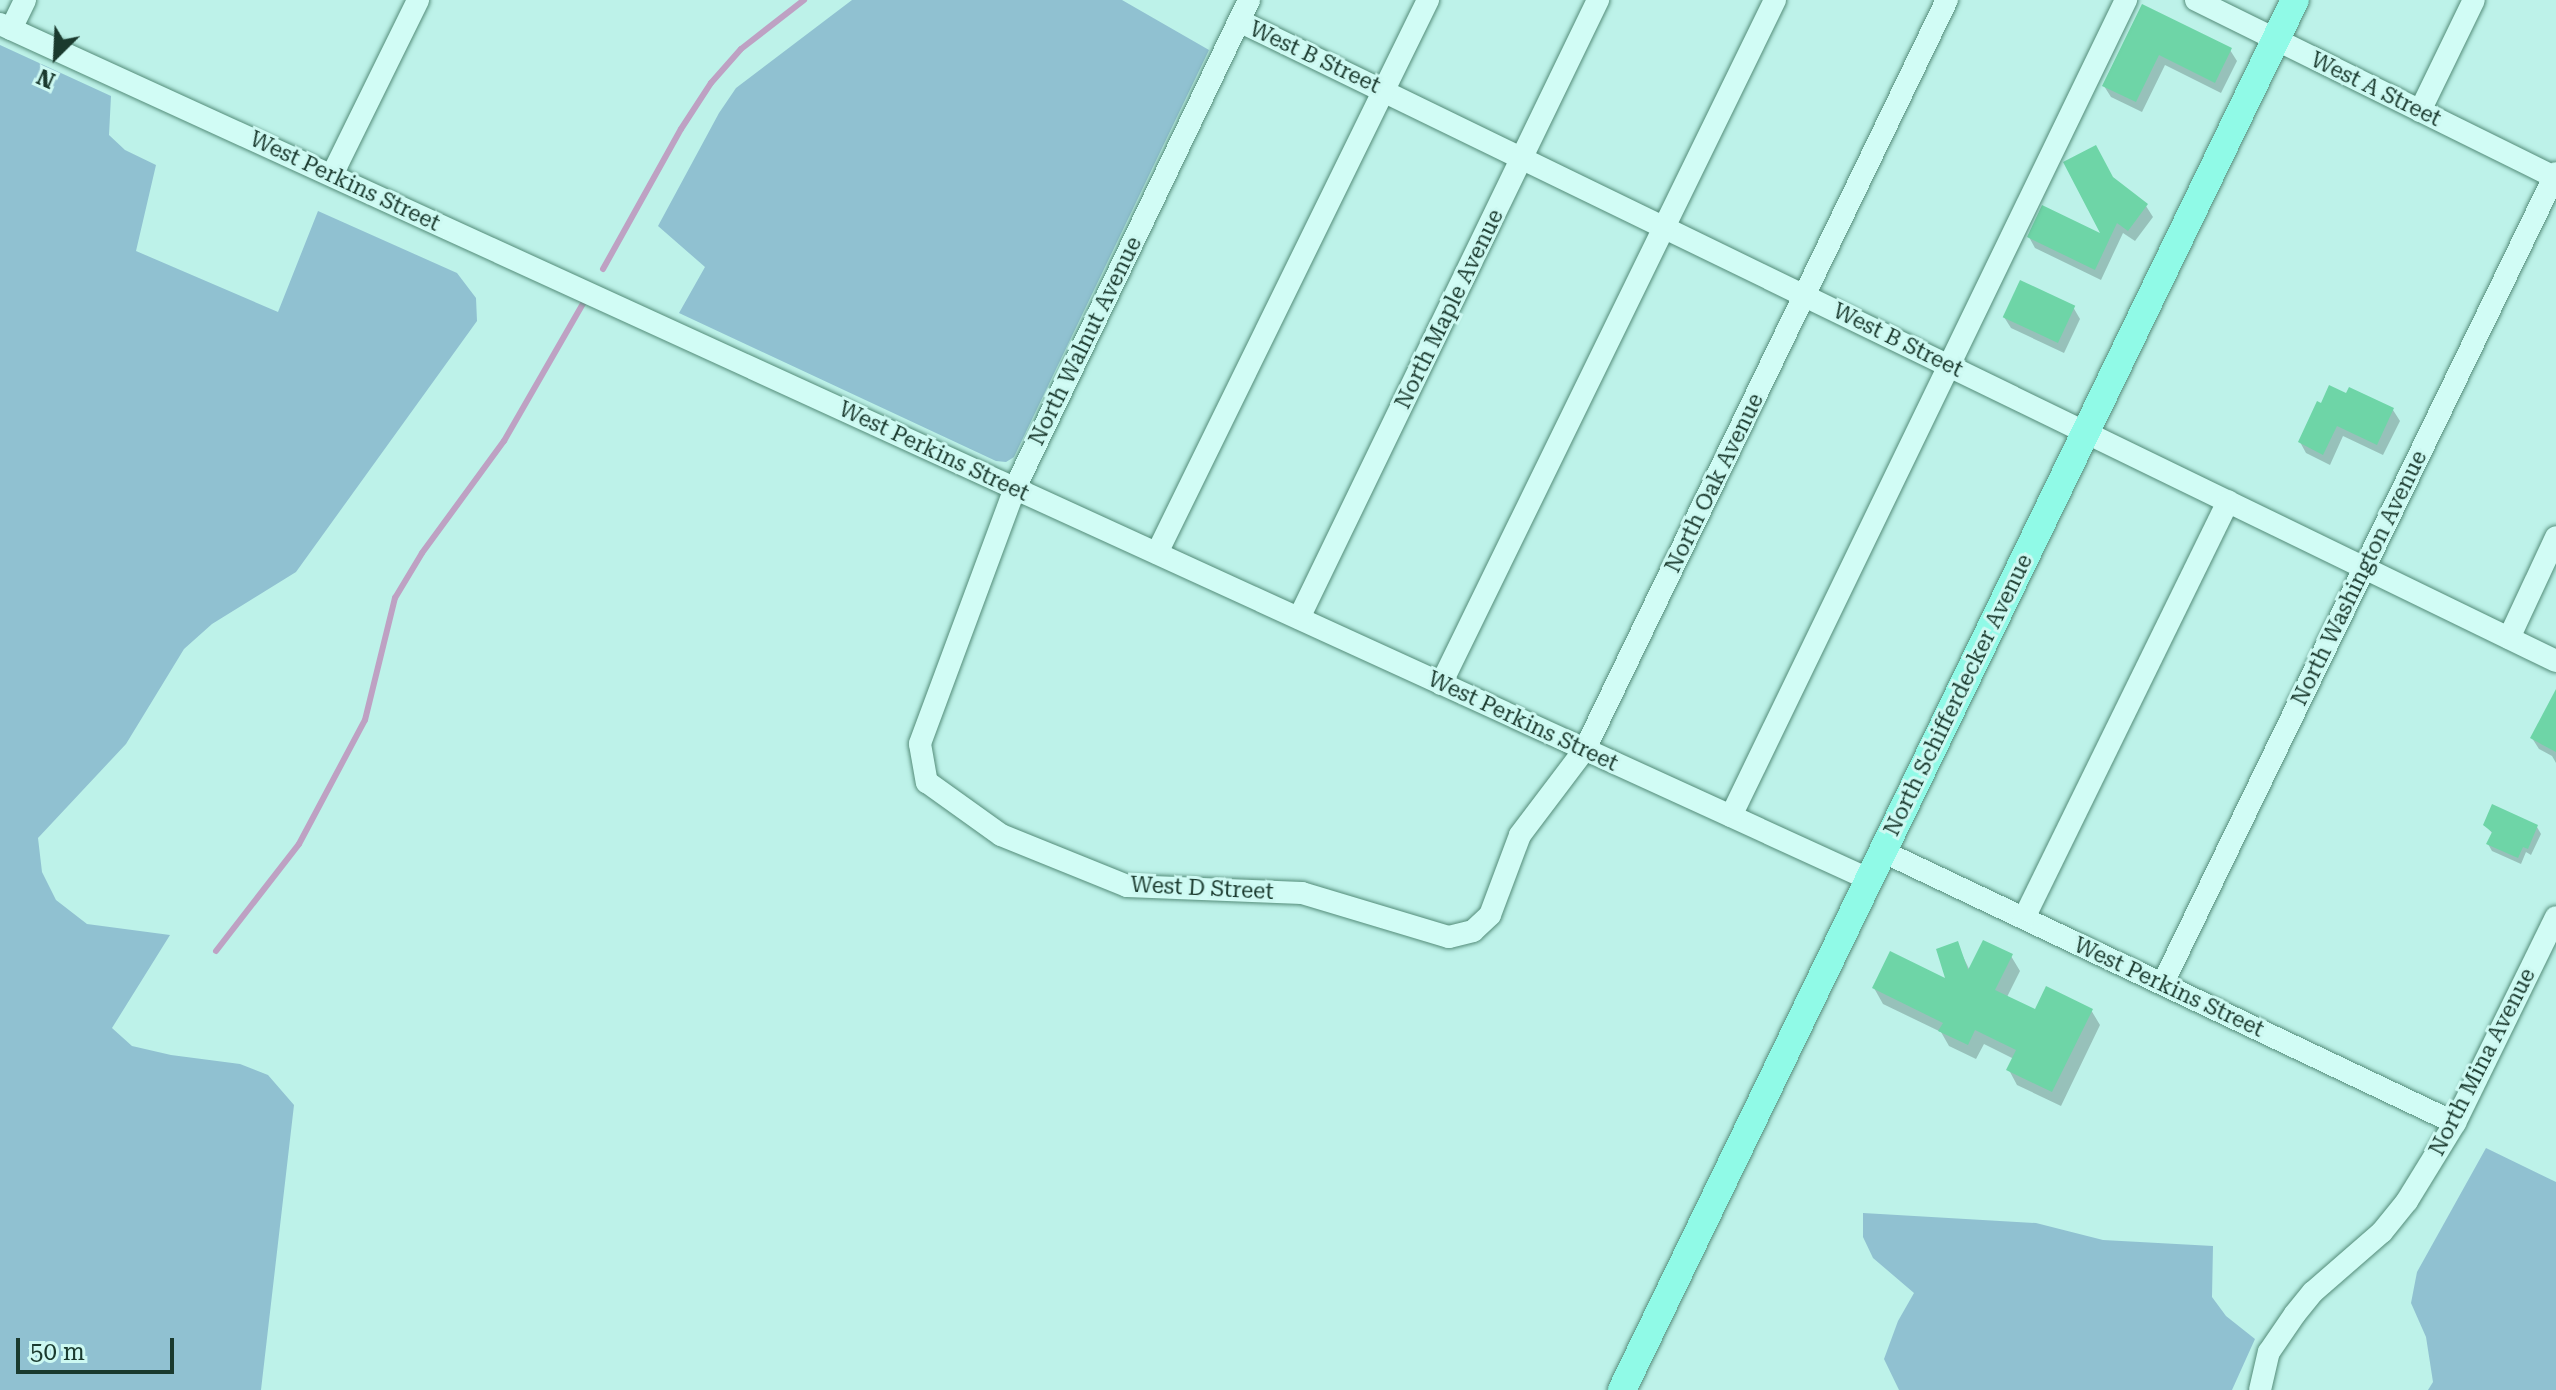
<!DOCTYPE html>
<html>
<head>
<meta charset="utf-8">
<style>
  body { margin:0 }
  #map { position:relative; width:2556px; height:1390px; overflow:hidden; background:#bdf2e9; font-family:"Roboto Serif",serif }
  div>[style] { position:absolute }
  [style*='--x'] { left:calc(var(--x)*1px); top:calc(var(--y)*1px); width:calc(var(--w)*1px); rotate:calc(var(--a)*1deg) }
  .green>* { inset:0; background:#90c1d1 }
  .shadow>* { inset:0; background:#0003 }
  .stream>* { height:6px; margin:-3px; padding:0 3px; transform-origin:3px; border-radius:3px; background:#bea1c3 }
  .building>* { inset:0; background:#6ed5a7; transform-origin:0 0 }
  .roads { filter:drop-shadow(0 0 2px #548c79) drop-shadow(0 0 2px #548c79) }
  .minor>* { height:22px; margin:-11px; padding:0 11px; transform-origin:11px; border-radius:11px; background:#d1fcf5 }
  .major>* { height:28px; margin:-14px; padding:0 14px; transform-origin:14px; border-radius:14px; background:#90fae7 }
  span { translate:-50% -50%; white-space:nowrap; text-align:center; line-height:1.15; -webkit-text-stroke:6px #cdf9f2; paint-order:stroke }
  .street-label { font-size:22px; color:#1a3a2e }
  .north { position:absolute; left:16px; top:16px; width:80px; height:80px; -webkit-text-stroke:6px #cdf9f2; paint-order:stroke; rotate:204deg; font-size:22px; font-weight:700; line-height:32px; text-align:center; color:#1a3a2e }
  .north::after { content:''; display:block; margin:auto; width:28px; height:36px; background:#1a3a2e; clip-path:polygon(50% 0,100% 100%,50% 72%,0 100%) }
  .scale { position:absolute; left:16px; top:1338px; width:158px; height:36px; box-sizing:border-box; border:4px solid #1a3a2e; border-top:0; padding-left:10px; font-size:24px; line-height:28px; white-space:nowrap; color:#1a3a2e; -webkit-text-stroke:6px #cdf9f2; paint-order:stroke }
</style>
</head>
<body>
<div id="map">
  <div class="green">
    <i style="clip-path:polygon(852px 0,1122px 0,1209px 50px,1014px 457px,1006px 462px,996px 461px,679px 313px,705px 267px,658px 226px,719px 113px,736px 88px)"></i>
    <i style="clip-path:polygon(0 45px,111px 96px,109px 135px,125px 150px,156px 165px,136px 251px,278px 312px,318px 211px,457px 273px,476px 298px,477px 321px,296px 572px,212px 624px,184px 649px,126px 744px,38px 838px,42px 872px,56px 900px,87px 924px,170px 935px,112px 1028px,132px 1046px,171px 1055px,240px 1064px,268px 1075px,294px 1105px,261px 1390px,0 1390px)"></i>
    <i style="clip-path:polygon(2486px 1148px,2556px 1182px,2556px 1390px,2428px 1390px,2433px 1382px,2426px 1337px,2411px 1303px,2417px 1272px)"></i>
    <i style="clip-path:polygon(1863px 1213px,2036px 1223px,2103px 1240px,2213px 1246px,2212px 1297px,2226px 1316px,2255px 1339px,2232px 1390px,1899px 1390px,1884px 1359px,1898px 1321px,1914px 1293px,1873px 1258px,1863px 1237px)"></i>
  </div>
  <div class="shadow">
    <i style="clip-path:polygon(2143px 7px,2230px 50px,2237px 61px,2221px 93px,2165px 65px,2142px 112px,2111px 97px,2104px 86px)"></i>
    <i style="clip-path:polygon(2112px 179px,2146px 206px,2153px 217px,2135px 241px,2123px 233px,2101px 280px,2035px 248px,2029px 237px,2104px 237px)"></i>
    <i style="clip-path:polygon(2073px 307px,2080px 319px,2064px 353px,2011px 328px,2004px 317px)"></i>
    <i style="clip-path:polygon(2318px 404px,2393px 410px,2400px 421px,2383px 455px,2343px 436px,2330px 465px,2306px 453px,2300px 442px)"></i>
    <i style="clip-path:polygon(2556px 716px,2556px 763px,2552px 756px,2539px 749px,2532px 738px)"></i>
    <i style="clip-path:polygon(2485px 825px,2537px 827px,2541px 834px,2531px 855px,2526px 852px,2521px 864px,2492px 851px,2488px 844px,2493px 834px)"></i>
    <i style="clip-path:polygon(1957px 944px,1970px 971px,2011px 956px,2020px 971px,2007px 997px,2036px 1011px,2091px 1010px,2100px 1025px,2061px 1106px,2017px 1085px,2009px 1070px,2014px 1059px,1984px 1044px,1976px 1059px,1949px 1046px,1941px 1032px,1883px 1004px,1874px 988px,1949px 982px)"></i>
  </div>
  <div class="stream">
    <i style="--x:603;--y:269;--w:160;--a:-60.9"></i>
    <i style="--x:681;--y:129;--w:55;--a:-56.9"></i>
    <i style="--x:711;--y:83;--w:45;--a:-48.6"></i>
    <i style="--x:741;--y:49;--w:80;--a:-37.9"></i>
    <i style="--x:216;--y:951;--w:135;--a:-52.2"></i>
    <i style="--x:299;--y:844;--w:140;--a:-62"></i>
    <i style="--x:365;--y:720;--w:126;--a:-76.2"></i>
    <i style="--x:395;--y:598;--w:52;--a:-59"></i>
    <i style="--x:422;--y:553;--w:139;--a:-53.8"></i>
    <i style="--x:504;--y:441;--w:160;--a:-60.1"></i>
  </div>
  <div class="building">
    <i style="clip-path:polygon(2142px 4px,2232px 48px,2215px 83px,2159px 55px,2136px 102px,2102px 86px)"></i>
    <i style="clip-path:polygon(2096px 145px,2113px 177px,2148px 204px,2128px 231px,2117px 223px,2095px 270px,2027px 237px,2042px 205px,2100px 233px,2063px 162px)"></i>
    <i style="left:2020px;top:280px;width:61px;height:41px;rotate:25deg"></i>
    <i style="clip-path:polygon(2329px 385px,2346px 393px,2349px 387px,2394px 408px,2377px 445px,2337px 426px,2323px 455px,2298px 442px,2317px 401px,2321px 403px)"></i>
    <i style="clip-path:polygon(2556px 689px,2556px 752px,2530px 738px)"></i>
    <i style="clip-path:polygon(2492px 804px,2538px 825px,2528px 849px,2523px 847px,2518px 858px,2486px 844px,2492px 832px,2483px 825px)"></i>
    <i style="clip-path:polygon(1983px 940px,2013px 954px,1995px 990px,2035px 1009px,2046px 986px,2093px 1009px,2052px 1092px,2006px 1070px,2016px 1050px,1975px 1030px,1968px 1045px,1938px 1031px,1943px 1023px,1872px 988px,1890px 951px,1945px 978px,1936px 949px,1958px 941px,1968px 970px)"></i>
  </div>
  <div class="roads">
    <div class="minor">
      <i style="--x:1249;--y:0;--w:541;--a:115.62"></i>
      <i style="--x:1015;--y:488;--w:273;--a:110.4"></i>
      <i style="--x:920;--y:744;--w:39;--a:80"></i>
      <i style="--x:927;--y:782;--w:91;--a:35.6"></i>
      <i style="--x:1001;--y:835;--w:136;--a:22"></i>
      <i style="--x:1127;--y:886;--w:175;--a:2.3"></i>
      <i style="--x:1302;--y:893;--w:153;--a:16.7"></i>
      <i style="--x:1449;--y:937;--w:25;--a:-14"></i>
      <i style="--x:1473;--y:931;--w:23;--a:-43"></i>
      <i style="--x:1490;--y:915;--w:85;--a:-69.4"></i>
      <i style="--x:1520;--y:835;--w:108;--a:-52.9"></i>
      <i style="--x:1585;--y:749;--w:832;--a:-64.21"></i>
      <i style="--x:2196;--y:0;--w:402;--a:26.3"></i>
      <i style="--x:1239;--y:21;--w:1464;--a:25.92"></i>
      <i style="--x:0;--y:24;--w:2054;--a:24.59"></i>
      <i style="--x:11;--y:29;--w:32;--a:-64"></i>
      <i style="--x:2420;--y:111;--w:123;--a:-64.1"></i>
      <i style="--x:332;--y:175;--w:195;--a:-63.8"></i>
      <i style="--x:1157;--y:553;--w:616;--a:-63.89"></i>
      <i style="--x:1299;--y:618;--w:687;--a:-64.18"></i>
      <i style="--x:2509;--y:638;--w:111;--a:-65"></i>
      <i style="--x:1441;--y:684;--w:761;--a:-63.97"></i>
      <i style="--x:1731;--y:816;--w:907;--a:-64.17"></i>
      <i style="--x:1882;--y:851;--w:634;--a:25.39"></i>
      <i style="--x:2024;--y:918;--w:464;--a:-63.9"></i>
      <i style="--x:2163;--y:983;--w:900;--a:-64.12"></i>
      <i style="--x:2260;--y:1390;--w:39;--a:-77"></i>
      <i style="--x:2269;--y:1352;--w:46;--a:-55.6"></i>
      <i style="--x:2295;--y:1314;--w:28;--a:-51"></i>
      <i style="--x:2313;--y:1292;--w:91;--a:-41"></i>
      <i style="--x:2382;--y:1232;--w:40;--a:-51"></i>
      <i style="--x:2407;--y:1201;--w:92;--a:-58.4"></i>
      <i style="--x:2455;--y:1123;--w:229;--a:-63.9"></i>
    </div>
    <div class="major">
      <i style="--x:1622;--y:1390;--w:1544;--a:-64.17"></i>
    </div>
  </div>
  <div class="street-label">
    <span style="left:1315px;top:57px;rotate:25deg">West B Street</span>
    <span style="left:2376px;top:89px;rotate:26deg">West A Street</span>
    <span style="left:345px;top:181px;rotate:25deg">West Perkins Street</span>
    <span style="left:1449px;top:309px;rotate:-64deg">North Maple Avenue</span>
    <span style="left:1898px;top:340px;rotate:26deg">West B Street</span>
    <span style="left:1085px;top:341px;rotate:-64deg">North Walnut Avenue</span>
    <span style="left:934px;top:451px;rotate:25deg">West Perkins Street</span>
    <span style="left:1714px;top:483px;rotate:-64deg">North Oak Avenue</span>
    <span style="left:2359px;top:578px;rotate:-64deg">North Washington Avenue</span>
    <span style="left:1958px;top:695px;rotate:-64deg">North Schifferdecker Avenue</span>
    <span style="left:1523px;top:721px;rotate:25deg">West Perkins Street</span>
    <span style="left:1202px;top:888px;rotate:3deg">West D Street</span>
    <span style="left:2169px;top:987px;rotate:25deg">West Perkins Street</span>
    <span style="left:2482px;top:1062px;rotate:-63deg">North Mina Avenue</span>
  </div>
  <div class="north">N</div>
  <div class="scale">50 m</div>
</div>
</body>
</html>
